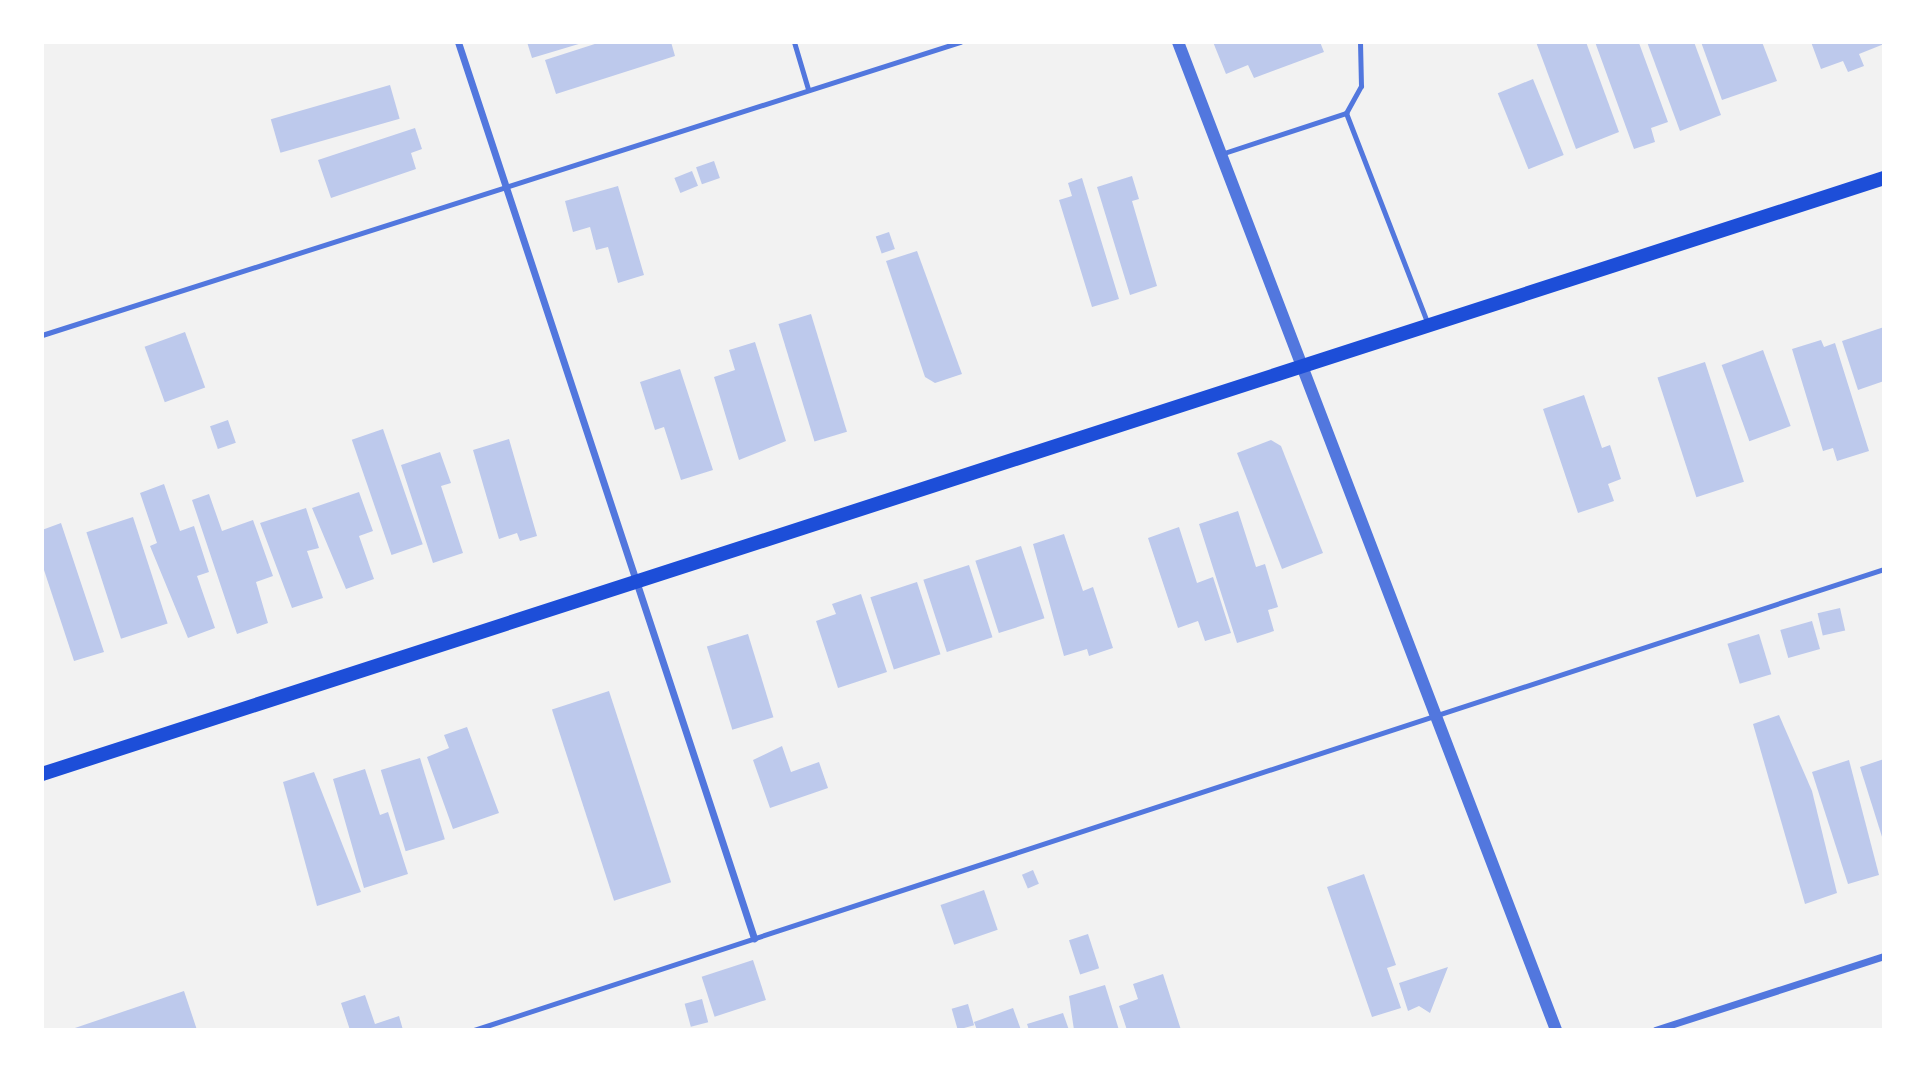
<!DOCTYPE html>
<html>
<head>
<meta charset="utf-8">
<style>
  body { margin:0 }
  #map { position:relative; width:1926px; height:1072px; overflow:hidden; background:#f2f2f2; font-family:"Sofia Sans Condensed",sans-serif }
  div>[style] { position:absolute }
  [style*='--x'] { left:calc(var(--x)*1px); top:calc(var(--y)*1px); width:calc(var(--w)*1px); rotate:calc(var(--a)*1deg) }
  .building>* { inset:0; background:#bdc9ec; transform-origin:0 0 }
  .service>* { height:5px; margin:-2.5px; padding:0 2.5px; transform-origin:2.5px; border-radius:2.5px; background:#5277de }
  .minor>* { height:7px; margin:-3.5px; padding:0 3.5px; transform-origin:3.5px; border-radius:3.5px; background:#5277de }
  .tertiary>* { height:12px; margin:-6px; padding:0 6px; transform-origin:6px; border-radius:6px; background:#5277de }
  .secondary>* { height:14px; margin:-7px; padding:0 7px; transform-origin:7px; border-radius:7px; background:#1d4ed8 }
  span { translate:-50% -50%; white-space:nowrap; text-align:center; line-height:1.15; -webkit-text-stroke:5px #fff; paint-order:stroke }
  .frame { position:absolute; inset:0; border:44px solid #fff; pointer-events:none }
</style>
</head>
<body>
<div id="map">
  <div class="building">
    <i style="clip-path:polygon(527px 42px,582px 42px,582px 43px,532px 58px)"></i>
    <i style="clip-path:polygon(601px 42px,671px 42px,675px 56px,556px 94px,545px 60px)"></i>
    <i style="clip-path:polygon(1213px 42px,1320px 42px,1324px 52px,1254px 78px,1248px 65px,1226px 74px)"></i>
    <i style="clip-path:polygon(1536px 42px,1586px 42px,1619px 132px,1576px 149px)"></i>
    <i style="clip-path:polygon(1595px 42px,1639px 43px,1668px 122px,1651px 128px,1655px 142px,1634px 149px)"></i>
    <i style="clip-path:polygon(1647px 42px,1694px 42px,1721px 115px,1680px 131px)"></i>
    <i style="clip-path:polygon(1701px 42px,1762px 42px,1777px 81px,1722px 100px)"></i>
    <i style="clip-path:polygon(1811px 42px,1884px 42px,1884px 44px,1859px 54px,1864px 66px,1848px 72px,1843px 61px,1821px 69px)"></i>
    <i style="left:1533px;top:79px;width:82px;height:38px;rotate:68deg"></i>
    <i style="left:390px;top:85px;width:35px;height:124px;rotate:74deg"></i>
    <i style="clip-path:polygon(415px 128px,422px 149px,411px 153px,416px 169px,331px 198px,318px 160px)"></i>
    <i style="left:714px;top:161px;width:18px;height:19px;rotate:71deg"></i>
    <i style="left:692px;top:171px;width:16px;height:19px;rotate:68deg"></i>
    <i style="clip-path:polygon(1132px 176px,1139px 199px,1132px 201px,1157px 286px,1130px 295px,1097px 187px)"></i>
    <i style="clip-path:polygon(1082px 178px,1119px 299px,1092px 307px,1059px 200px,1072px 196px,1068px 183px)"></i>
    <i style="clip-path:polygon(618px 186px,644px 275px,618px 283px,608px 247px,596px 250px,590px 227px,573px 232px,565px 201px)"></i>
    <i style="left:889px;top:232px;width:18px;height:14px;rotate:71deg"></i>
    <i style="clip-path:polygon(917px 251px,962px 374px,935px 383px,925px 377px,886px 261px)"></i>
    <i style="left:811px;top:314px;width:123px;height:34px;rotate:73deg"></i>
    <i style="clip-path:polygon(1884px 327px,1884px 381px,1858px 390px,1842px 341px)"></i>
    <i style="left:185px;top:332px;width:59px;height:43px;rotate:70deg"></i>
    <i style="clip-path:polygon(1821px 340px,1824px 347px,1835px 343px,1869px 451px,1837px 461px,1833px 448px,1823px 451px,1792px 349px)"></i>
    <i style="clip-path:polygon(755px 342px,786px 441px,739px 460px,714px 377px,735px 370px,729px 350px)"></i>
    <i style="left:1763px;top:350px;width:81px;height:44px;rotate:70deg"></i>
    <i style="left:1705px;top:362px;width:126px;height:50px;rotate:72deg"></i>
    <i style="clip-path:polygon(680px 369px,713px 470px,681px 480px,664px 427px,655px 430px,640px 382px)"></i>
    <i style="clip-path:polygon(1584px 395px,1602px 448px,1610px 445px,1621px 479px,1608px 484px,1614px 501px,1578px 513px,1543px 409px)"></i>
    <i style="left:228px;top:420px;width:24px;height:19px;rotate:71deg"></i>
    <i style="left:383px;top:429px;width:122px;height:33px;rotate:71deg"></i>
    <i style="clip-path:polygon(509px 439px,537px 536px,520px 541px,517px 533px,499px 539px,473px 450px)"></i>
    <i style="clip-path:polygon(1271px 440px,1281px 446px,1323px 553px,1282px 569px,1237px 453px)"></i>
    <i style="clip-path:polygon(440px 452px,451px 483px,441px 486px,463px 553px,433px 563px,401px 465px)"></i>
    <i style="clip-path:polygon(164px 484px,180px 531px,194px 526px,209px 572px,197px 576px,215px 628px,188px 638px,150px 546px,157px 543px,140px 493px)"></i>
    <i style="clip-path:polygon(359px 492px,373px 531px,359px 536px,374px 579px,346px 589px,312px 508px)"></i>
    <i style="clip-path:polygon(209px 494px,222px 531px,253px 520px,273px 576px,256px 582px,268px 623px,237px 634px,192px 500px)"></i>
    <i style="clip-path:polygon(306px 508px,319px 548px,307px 551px,323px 598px,292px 608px,260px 523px)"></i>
    <i style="clip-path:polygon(1238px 511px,1256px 567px,1265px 564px,1278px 607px,1268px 610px,1274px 631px,1237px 643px,1199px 524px)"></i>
    <i style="left:133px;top:517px;width:112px;height:49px;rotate:72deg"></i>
    <i style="clip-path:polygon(61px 523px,104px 652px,74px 661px,42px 564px,42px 530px)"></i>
    <i style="clip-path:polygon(1179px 527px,1197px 583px,1213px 577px,1231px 633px,1205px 641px,1198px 621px,1178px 628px,1148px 538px)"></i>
    <i style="clip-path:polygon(1064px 534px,1083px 591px,1093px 587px,1113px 648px,1089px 656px,1087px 649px,1064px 656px,1033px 544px)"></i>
    <i style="left:1021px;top:546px;width:76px;height:48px;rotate:72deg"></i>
    <i style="left:969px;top:565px;width:76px;height:48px;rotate:72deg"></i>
    <i style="left:917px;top:582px;width:76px;height:49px;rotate:72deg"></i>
    <i style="clip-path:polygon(861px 594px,887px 672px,838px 688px,816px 621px,836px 614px,832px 604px)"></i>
    <i style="left:1840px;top:608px;width:23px;height:23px;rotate:77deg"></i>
    <i style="left:1812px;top:621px;width:29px;height:33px;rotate:74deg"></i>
    <i style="left:748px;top:634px;width:87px;height:43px;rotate:73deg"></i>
    <i style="left:1759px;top:634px;width:42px;height:33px;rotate:73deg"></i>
    <i style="left:609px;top:691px;width:201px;height:60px;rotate:72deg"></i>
    <i style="clip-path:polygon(1779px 715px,1812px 791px,1837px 893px,1805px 904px,1753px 724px)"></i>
    <i style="clip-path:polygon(467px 727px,499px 813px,453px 829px,427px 757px,449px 748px,444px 735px)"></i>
    <i style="clip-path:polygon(782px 746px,791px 772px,819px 762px,828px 788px,770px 808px,753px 760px)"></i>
    <i style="left:420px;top:758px;width:85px;height:41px;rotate:73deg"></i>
    <i style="clip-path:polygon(1884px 759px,1884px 840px,1883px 840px,1860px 767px)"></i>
    <i style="clip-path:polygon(1849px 760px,1879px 875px,1848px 884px,1812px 772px)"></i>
    <i style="clip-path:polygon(365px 769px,380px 815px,388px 812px,408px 874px,364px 888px,333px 779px)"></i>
    <i style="clip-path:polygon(314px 772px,361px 892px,317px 906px,283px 782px)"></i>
    <i style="left:1033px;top:870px;width:15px;height:12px;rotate:67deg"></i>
    <i style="clip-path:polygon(1364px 874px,1396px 965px,1387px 968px,1401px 1008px,1372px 1017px,1327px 887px)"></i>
    <i style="left:984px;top:890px;width:42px;height:46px;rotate:71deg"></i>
    <i style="left:1088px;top:934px;width:36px;height:20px;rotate:72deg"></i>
    <i style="left:753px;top:960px;width:42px;height:54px;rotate:72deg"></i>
    <i style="clip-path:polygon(1448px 967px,1430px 1013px,1419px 1006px,1408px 1011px,1399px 983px)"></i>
    <i style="clip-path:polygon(1163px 974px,1181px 1030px,1127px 1030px,1119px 1006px,1138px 999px,1133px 984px)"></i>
    <i style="clip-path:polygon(1105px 985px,1119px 1030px,1074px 1030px,1069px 996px)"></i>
    <i style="clip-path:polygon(184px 991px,197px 1030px,69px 1030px)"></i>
    <i style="clip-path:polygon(365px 995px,375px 1024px,399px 1016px,403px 1030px,350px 1030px,341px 1003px)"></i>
    <i style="left:702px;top:999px;width:24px;height:18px;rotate:75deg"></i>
    <i style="left:968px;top:1004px;width:22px;height:17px;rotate:74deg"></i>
    <i style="clip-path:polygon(1013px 1008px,1021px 1030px,977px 1030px,974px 1022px)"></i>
    <i style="clip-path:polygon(1063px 1013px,1069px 1030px,1029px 1030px,1027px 1024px)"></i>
  </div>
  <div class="service">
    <i style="--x:794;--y:42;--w:49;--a:73.4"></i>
    <i style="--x:1346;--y:113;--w:226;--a:68.8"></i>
    <i style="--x:1221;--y:154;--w:132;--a:-18.2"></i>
    <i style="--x:1346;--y:113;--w:31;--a:-61"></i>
    <i style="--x:1361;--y:86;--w:44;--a:-91.3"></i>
    <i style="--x:42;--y:335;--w:964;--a:-17.7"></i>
    <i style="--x:474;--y:1030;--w:1483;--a:-18.11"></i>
  </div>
  <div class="minor">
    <i style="--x:458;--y:42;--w:944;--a:71.72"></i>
    <i style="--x:1655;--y:1030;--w:241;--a:-17.9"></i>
  </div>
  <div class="tertiary">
    <i style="--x:1178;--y:42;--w:1058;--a:69.06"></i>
  </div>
  <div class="secondary">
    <i style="--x:42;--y:774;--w:1936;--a:-17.93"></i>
  </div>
  <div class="frame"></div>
</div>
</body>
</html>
